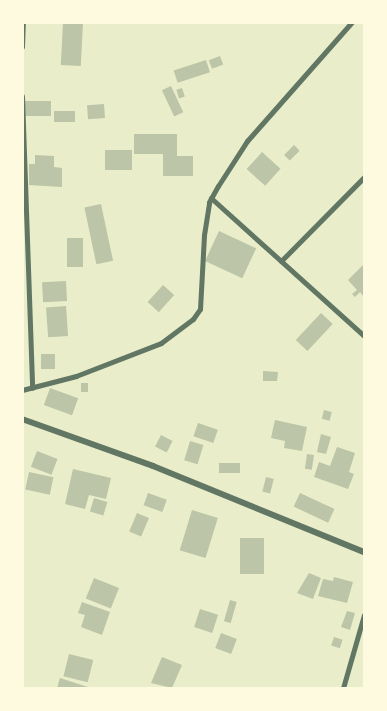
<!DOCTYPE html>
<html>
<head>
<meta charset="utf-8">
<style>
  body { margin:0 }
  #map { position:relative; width:387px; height:711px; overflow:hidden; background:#e9edc9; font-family:Jost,sans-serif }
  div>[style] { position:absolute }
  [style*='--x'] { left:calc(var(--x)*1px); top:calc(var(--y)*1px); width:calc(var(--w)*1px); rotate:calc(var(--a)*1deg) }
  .building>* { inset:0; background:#bcc5a7; transform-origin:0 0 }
  .minor>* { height:5px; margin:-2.5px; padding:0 2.5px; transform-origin:2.5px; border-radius:2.5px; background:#617663 }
  .tertiary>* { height:6px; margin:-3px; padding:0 3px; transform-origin:3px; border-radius:3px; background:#617663 }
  span { translate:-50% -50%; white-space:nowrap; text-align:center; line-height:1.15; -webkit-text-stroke:4.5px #fefae0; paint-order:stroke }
  .frame { position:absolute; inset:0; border:24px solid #fefae0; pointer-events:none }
</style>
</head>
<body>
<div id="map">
  <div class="building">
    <i style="left:63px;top:23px;width:20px;height:42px;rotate:3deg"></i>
    <i style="left:220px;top:56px;width:9px;height:12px;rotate:69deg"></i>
    <i style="left:206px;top:60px;width:13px;height:34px;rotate:72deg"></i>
    <i style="left:171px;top:86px;width:29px;height:10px;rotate:65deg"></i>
    <i style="left:182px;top:88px;width:9px;height:6px;rotate:72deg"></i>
    <i style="left:24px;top:101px;width:27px;height:15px"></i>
    <i style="left:104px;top:104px;width:14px;height:17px;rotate:86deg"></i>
    <i style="left:54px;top:111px;width:21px;height:11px"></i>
    <i style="clip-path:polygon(134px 134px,177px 134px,177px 156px,193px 156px,193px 176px,163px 176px,163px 154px,134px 154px)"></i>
    <i style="left:294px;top:145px;width:8px;height:14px;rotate:45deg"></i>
    <i style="left:132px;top:150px;width:20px;height:27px;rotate:90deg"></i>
    <i style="left:262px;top:152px;width:25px;height:23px;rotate:42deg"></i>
    <i style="clip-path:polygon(35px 155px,54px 156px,54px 167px,62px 168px,62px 187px,29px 185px,29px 164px,35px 164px)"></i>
    <i style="left:101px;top:204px;width:58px;height:17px;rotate:78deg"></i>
    <i style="left:219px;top:231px;width:41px;height:33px;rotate:25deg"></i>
    <i style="left:67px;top:238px;width:16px;height:29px"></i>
    <i style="clip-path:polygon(364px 264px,364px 297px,360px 292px,355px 297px,352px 294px,357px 290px,348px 280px)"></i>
    <i style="left:66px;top:281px;width:20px;height:24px;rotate:87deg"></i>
    <i style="left:163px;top:285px;width:15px;height:23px;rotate:42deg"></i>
    <i style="left:66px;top:306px;width:30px;height:20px;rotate:86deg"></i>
    <i style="left:321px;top:313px;width:16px;height:37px;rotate:43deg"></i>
    <i style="left:41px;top:354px;width:14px;height:15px"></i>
    <i style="clip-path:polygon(263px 371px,278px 372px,277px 381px,263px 381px)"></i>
    <i style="left:81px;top:383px;width:7px;height:9px"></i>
    <i style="left:50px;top:388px;width:30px;height:18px;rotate:20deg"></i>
    <i style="left:324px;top:410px;width:8px;height:9px;rotate:14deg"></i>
    <i style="clip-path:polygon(275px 420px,307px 427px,302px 451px,284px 448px,285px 441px,271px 438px)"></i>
    <i style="left:198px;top:423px;width:21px;height:14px;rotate:19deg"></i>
    <i style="clip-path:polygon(321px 434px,331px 437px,326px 454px,317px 452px)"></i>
    <i style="left:161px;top:435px;width:13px;height:13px;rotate:27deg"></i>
    <i style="left:190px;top:441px;width:14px;height:20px;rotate:17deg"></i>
    <i style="clip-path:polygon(337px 447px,355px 453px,349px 472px,354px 474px,348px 489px,314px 477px,319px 462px,330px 466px)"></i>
    <i style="left:37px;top:451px;width:22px;height:17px;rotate:21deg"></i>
    <i style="left:307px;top:454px;width:7px;height:15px;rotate:8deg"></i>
    <i style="left:219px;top:463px;width:21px;height:10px"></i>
    <i style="clip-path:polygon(73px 469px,111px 478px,106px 499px,89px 495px,85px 509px,65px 504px)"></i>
    <i style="left:29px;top:472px;width:25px;height:18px;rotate:12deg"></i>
    <i style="left:266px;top:477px;width:8px;height:15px;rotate:14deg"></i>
    <i style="left:148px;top:493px;width:20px;height:13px;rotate:20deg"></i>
    <i style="left:300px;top:493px;width:38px;height:15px;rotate:25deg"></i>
    <i style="left:94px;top:498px;width:14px;height:14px;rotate:17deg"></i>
    <i style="left:192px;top:510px;width:27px;height:42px;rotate:17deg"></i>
    <i style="left:137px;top:513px;width:13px;height:20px;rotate:23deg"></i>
    <i style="left:240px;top:538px;width:24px;height:36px"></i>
    <i style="clip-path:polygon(309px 573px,321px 578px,313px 599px,297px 593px)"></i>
    <i style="clip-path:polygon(334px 577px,353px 582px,347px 603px,318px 596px,323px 579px,333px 581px)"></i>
    <i style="left:94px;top:578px;width:27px;height:22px;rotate:22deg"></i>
    <i style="left:230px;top:600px;width:7px;height:22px;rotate:16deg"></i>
    <i style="clip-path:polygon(82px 602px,110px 612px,102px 635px,81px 627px,85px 615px,78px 613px)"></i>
    <i style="left:200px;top:609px;width:19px;height:19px;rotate:18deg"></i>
    <i style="clip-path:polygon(347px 611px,355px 613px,350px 630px,341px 627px)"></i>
    <i style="left:221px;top:633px;width:17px;height:16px;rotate:21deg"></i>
    <i style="left:334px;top:637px;width:9px;height:9px;rotate:18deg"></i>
    <i style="left:69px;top:654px;width:25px;height:23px;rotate:14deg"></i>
    <i style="clip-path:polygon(162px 657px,182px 665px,172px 688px,151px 683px)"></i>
    <i style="clip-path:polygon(60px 678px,91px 688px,57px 688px)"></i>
  </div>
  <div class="minor">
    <i style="--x:22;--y:47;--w:25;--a:-88"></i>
    <i style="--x:22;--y:96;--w:292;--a:88"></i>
    <i style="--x:211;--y:198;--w:206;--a:42"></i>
    <i style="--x:281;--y:261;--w:118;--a:-45.3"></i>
    <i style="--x:22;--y:390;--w:56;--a:-14.5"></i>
    <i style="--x:76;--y:376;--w:91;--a:-21.2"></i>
    <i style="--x:161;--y:343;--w:40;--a:-37"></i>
    <i style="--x:193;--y:319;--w:12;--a:-55"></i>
    <i style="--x:200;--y:309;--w:74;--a:-86.9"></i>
    <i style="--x:204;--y:235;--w:33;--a:-81"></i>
    <i style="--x:209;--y:202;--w:18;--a:-61"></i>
    <i style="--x:218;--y:186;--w:54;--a:-57.2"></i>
    <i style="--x:247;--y:141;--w:159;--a:-48.6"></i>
    <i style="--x:343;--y:688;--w:76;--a:-74"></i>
  </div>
  <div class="tertiary">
    <i style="--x:22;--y:419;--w:139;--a:19.7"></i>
    <i style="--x:153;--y:466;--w:228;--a:22.2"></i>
  </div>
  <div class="frame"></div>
</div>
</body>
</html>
